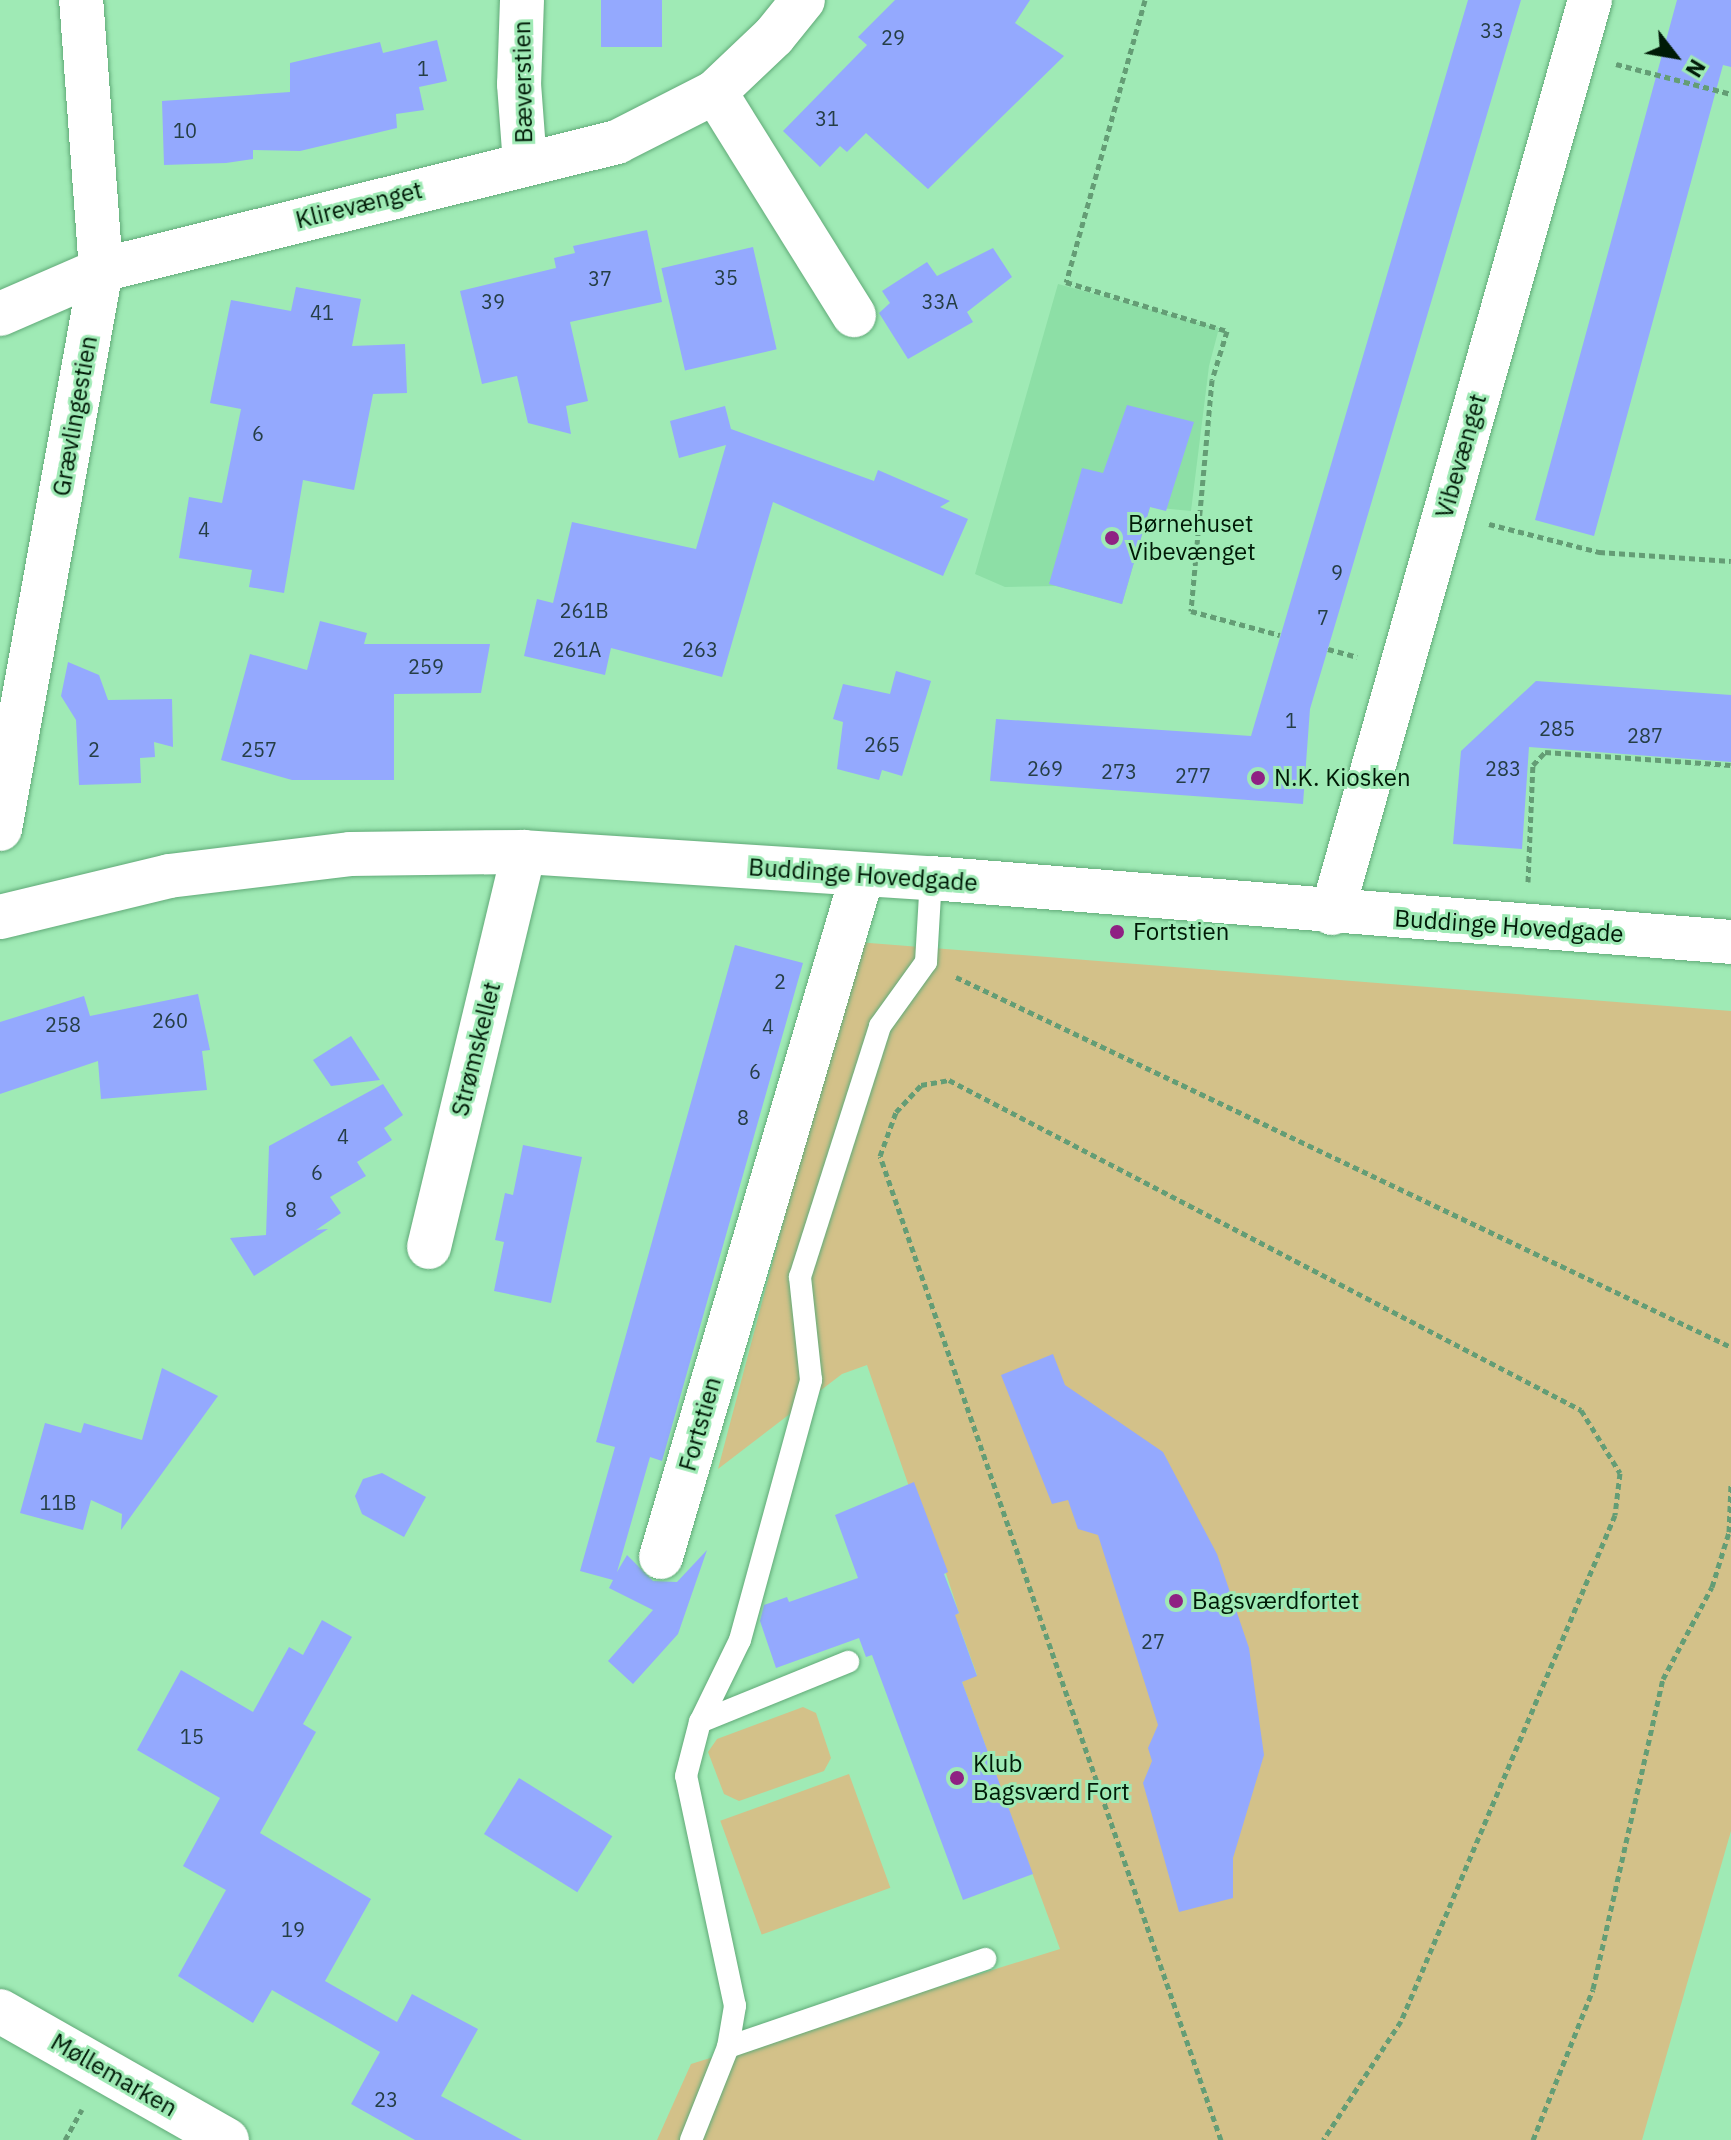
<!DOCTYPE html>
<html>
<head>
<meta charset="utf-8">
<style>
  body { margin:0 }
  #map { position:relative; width:1731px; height:2140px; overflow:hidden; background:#9feab5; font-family:"IBM Plex Sans",sans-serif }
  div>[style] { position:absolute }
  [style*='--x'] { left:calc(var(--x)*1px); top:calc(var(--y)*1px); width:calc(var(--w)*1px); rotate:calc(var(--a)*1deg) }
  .built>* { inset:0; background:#8ddfa6 }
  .green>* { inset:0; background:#d3c189; transform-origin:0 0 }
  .building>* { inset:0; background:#94a9fe; transform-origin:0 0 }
  .path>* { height:5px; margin-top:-2.5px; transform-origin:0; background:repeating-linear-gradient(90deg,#649d75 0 6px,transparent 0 10px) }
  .roads { filter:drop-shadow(0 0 2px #61aa78) drop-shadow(0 0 2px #61aa78) }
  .lane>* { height:22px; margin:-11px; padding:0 11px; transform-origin:11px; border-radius:11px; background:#fff }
  .street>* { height:44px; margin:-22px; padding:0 22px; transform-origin:22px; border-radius:22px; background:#fff }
  .secondary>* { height:44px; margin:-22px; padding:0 22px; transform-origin:22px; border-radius:22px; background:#fff }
  .dots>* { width:22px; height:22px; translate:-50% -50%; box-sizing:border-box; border:4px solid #9feab5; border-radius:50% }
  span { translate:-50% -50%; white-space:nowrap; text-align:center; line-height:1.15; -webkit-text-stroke:6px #9feab5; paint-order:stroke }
  .number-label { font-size:20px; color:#253e45 }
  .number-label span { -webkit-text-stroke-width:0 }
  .street-label { font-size:24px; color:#001a07 }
  .poi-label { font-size:24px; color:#001a07 }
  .left { translate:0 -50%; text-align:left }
  .north { position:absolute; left:1635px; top:16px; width:80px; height:80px; -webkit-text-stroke:6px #9feab5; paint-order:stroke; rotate:121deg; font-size:22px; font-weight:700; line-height:32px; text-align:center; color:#001a07 }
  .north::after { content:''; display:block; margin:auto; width:28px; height:36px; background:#001a07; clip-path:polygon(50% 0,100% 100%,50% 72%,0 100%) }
</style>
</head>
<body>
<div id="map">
  <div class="built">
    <i style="clip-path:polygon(1058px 284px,1219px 328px,1209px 366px,1191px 511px,1150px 507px,1122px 604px,1056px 586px,1005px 587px,975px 574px)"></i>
  </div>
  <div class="green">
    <i style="clip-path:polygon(857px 942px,1731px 1011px,1731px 1831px,1642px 2140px,657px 2140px,691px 2064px,1060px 1949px,962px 1682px,977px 1675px,960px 1628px,948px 1617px,959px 1613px,932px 1531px,925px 1533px,867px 1365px,842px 1374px,718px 1469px)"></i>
    <i style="clip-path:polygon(803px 1707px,816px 1713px,831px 1758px,824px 1771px,739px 1801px,724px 1794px,708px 1752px,717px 1739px)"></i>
    <i style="left:849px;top:1774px;width:121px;height:137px;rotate:70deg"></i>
  </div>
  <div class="building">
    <i style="left:601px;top:0;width:61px;height:47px"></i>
    <i style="clip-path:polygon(895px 0,1030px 0,1015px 23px,1064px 56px,928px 189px,866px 133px,847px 152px,840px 146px,820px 167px,783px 131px,867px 45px,858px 37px)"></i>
    <i style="clip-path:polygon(1468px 0,1521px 0,1310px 709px,1303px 804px,990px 781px,996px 719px,1251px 736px)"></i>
    <i style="clip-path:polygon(1677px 0,1731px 0,1731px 67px,1723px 65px,1594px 536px,1535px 520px)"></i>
    <i style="clip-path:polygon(437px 40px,447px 81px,419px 87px,424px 110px,396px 114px,397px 128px,300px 151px,253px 150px,253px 159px,226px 163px,164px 165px,162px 101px,290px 92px,290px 63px,380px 42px,383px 53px)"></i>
    <i style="clip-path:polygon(647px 230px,662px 302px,570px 322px,588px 401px,566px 406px,571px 434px,528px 423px,517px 376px,482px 384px,460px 291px,556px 268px,554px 258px,575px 253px,573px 246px)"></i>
    <i style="left:753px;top:247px;width:105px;height:94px;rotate:77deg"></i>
    <i style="clip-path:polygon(993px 248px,1012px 277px,967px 312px,973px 322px,908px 359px,879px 313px,890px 303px,882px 291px,927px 262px,937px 276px)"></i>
    <i style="clip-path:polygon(296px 287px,361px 299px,352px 346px,405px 344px,407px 393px,373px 394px,354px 490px,303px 480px,284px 593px,249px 587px,252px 570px,179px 558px,189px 497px,222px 503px,241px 409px,210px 403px,231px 300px,291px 311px)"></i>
    <i style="clip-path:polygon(1127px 405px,1194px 422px,1166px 511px,1150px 507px,1122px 604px,1049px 584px,1082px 468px,1103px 473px)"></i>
    <i style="clip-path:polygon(725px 406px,731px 429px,874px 481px,878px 470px,950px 501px,940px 507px,968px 519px,943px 576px,773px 502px,722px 677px,611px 648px,605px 675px,524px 656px,537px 599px,553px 603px,572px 522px,696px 549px,726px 445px,679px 458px,670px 421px)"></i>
    <i style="clip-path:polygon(320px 621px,367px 633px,364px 644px,490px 644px,481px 693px,394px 694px,394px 780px,292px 780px,221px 760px,250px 654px,307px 670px)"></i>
    <i style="clip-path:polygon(68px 662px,99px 675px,108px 700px,172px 699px,173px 747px,154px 742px,155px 757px,140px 758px,141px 783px,79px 785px,76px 720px,61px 696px)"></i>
    <i style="clip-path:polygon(896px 671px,931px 681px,902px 776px,882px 770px,879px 780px,837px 769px,843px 722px,833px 719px,843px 684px,890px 694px)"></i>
    <i style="clip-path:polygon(1536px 681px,1731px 695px,1731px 762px,1529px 747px,1522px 849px,1453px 844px,1461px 751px)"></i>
    <i style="clip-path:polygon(735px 945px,803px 963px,662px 1461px,650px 1457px,617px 1572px,627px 1555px,653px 1581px,677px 1582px,707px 1550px,678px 1634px,633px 1684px,608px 1661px,653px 1610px,609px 1588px,613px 1580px,580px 1571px,615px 1447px,596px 1442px)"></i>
    <i style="clip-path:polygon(198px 994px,210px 1050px,202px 1051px,207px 1090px,101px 1099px,98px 1061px,0 1094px,0 1022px,84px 996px,90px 1016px)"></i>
    <i style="clip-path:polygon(351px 1036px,380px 1080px,331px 1086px,313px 1060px)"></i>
    <i style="clip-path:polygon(383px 1084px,403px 1115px,384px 1128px,392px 1140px,357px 1162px,366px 1176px,330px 1197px,341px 1213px,316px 1230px,328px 1229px,254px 1276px,230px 1238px,266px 1235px,269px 1146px)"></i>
    <i style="clip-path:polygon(523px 1145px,582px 1157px,551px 1303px,494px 1291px,504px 1242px,495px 1240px,505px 1193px,513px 1195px)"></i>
    <i style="clip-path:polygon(1053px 1354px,1065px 1385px,1163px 1452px,1217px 1554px,1249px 1648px,1264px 1755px,1233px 1858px,1233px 1898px,1179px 1912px,1143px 1783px,1152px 1761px,1148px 1748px,1158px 1725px,1098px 1535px,1078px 1529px,1068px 1500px,1052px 1504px,1001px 1375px)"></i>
    <i style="clip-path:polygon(162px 1368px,218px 1396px,121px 1530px,122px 1514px,91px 1500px,83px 1530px,20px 1513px,45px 1423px,81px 1433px,84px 1423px,142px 1440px)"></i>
    <i style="clip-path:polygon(382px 1473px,426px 1497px,404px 1537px,362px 1514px,355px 1496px,363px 1479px)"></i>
    <i style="clip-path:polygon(914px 1482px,948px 1572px,944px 1574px,959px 1613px,955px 1615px,977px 1676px,962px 1682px,1033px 1874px,963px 1900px,872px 1655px,866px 1657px,859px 1638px,776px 1668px,760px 1621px,764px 1605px,787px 1597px,789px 1602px,858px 1578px,835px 1515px)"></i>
    <i style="clip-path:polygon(322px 1620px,352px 1637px,303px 1724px,316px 1732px,260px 1833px,371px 1899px,325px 1981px,397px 2022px,412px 1994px,478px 2029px,441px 2096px,522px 2140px,415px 2140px,351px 2104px,380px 2052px,272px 1990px,253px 2023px,178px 1976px,226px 1890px,183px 1866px,220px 1798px,137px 1750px,181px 1670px,253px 1712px,289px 1647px,303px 1655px)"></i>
    <i style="left:519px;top:1778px;width:110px;height:66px;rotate:32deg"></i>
  </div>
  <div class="path">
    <i style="--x:1145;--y:0;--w:293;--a:105.6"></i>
    <i style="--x:1066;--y:282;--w:168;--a:16.9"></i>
    <i style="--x:1227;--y:331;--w:51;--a:107"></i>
    <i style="--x:1212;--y:380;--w:232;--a:95.2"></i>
    <i style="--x:1191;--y:611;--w:92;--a:15.1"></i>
    <i style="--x:1616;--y:64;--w:119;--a:14.6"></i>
    <i style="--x:1489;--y:524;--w:114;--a:14.3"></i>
    <i style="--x:1599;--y:552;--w:132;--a:3.9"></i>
    <i style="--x:1328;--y:649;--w:30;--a:15"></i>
    <i style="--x:1528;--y:882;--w:117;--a:-87.6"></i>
    <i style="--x:1533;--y:765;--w:18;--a:-47"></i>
    <i style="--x:1545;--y:752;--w:186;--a:4"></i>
    <i style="--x:956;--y:977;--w:859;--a:25.52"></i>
    <i style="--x:65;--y:2140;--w:35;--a:-61"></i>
    <i style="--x:1221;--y:2140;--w:1041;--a:-109.11"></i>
    <i style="--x:880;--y:1156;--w:47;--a:-70"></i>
    <i style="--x:896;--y:1112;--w:37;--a:-47"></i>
    <i style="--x:921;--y:1085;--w:28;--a:-10"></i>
    <i style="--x:949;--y:1080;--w:713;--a:27.57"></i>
    <i style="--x:1581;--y:1410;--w:74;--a:58.2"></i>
    <i style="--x:1620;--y:1473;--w:42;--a:96.8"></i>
    <i style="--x:1615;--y:1515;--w:549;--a:112.92"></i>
    <i style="--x:1401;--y:2021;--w:142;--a:123.2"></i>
    <i style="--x:1533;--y:2140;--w:162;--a:-68.3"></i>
    <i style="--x:1593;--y:1989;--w:318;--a:-77.3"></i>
    <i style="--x:1663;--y:1679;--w:104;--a:-62"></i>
    <i style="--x:1712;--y:1587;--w:58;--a:-72.8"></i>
    <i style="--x:1729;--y:1532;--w:47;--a:-87.6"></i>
  </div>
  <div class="roads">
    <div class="lane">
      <i style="--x:700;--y:1722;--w:160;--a:-22.1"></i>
      <i style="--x:728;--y:2047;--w:272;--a:-18.9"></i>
      <i style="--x:691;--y:2140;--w:100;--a:-68.3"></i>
      <i style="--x:728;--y:2047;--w:42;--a:-80.3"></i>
      <i style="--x:735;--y:2006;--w:235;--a:-102"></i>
      <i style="--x:686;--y:1776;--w:56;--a:-75.5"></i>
      <i style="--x:700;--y:1722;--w:91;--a:-64"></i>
      <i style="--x:740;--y:1640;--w:270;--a:-74.7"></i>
      <i style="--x:811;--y:1380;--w:104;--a:-96.1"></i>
      <i style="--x:800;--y:1277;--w:263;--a:-72.3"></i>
      <i style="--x:880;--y:1026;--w:79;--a:-54.3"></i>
      <i style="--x:926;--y:962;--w:84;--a:-86.6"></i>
    </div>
    <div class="street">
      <i style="--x:522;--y:0;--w:84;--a:92"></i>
      <i style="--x:519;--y:84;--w:80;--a:85.7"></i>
      <i style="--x:715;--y:92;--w:263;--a:58.1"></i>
      <i style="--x:0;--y:314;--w:110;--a:-23.5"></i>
      <i style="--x:101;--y:270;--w:532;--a:-13.93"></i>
      <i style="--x:617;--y:142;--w:110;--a:-27"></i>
      <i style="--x:715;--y:92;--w:81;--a:-43.5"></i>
      <i style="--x:774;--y:36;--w:46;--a:-51.1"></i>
      <i style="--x:0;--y:829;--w:568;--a:-79.76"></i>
      <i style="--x:101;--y:270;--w:271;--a:-94.2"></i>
      <i style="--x:1332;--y:913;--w:949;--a:-74.22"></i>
      <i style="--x:429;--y:1247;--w:406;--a:-76.5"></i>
      <i style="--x:661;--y:1557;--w:710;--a:-73.56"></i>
    </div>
    <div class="secondary">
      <i style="--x:0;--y:917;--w:174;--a:-13.6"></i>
      <i style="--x:169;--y:876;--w:182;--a:-6.9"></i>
      <i style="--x:350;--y:854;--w:174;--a:-0.7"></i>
      <i style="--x:524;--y:852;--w:408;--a:3.7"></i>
      <i style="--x:931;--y:878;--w:803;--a:4.57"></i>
      <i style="--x:0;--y:2011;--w:261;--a:29.6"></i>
    </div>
  </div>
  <div class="dots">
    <i style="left:1112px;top:538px;background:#8f2183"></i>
    <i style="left:1258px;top:778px;background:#8f2183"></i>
    <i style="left:1117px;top:932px;background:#8f2183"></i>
    <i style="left:1176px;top:1601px;background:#8f2183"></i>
    <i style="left:957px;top:1778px;background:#8f2183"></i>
  </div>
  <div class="number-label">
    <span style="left:1492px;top:30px">33</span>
    <span style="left:893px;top:37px">29</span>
    <span style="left:423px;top:68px">1</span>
    <span style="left:827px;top:118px">31</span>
    <span style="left:185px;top:130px">10</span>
    <span style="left:726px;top:277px">35</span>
    <span style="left:600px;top:278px">37</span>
    <span style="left:493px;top:301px">39</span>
    <span style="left:940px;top:301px">33A</span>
    <span style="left:322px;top:312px">41</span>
    <span style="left:258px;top:433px">6</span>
    <span style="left:204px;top:529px">4</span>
    <span style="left:1337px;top:572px">9</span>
    <span style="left:584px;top:610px">261B</span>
    <span style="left:1323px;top:617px">7</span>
    <span style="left:577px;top:649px">261A</span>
    <span style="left:700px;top:649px">263</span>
    <span style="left:426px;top:666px">259</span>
    <span style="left:1291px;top:720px">1</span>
    <span style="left:1557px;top:728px">285</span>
    <span style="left:1645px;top:735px">287</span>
    <span style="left:882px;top:744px">265</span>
    <span style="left:94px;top:749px">2</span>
    <span style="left:259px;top:749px">257</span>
    <span style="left:1045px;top:768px">269</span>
    <span style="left:1503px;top:768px">283</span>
    <span style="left:1119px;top:771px">273</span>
    <span style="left:1193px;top:775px">277</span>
    <span style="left:780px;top:981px">2</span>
    <span style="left:170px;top:1020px">260</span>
    <span style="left:63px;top:1024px">258</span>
    <span style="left:768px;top:1026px">4</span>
    <span style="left:755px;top:1071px">6</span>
    <span style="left:743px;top:1117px">8</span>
    <span style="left:343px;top:1136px">4</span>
    <span style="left:317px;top:1172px">6</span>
    <span style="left:291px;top:1209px">8</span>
    <span style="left:58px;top:1502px">11B</span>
    <span style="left:1153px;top:1641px">27</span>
    <span style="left:192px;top:1736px">15</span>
    <span style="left:293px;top:1929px">19</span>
    <span style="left:386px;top:2099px">23</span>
  </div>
  <div class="street-label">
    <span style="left:523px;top:82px;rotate:-91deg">Bæverstien</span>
    <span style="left:359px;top:205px;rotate:-14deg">Klirevænget</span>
    <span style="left:75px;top:416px;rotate:-80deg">Grævlingestien</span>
    <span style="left:1461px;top:456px;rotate:-74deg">Vibevænget</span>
    <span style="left:863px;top:875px;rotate:4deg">Buddinge Hovedgade</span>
    <span style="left:1509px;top:926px;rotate:4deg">Buddinge Hovedgade</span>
    <span style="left:476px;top:1049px;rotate:-76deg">Strømskellet</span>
    <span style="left:700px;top:1424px;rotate:-74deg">Fortstien</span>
    <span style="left:114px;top:2075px;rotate:30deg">Møllemarken</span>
  </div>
  <div class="poi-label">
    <span class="left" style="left:1128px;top:538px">Børnehuset<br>Vibevænget</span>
    <span class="left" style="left:1274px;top:778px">N.K. Kiosken</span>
    <span class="left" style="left:1133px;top:932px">Fortstien</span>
    <span class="left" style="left:1192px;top:1601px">Bagsværdfortet</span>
    <span class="left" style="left:973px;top:1778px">Klub<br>Bagsværd Fort</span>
  </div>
  <div class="north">N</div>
</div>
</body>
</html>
